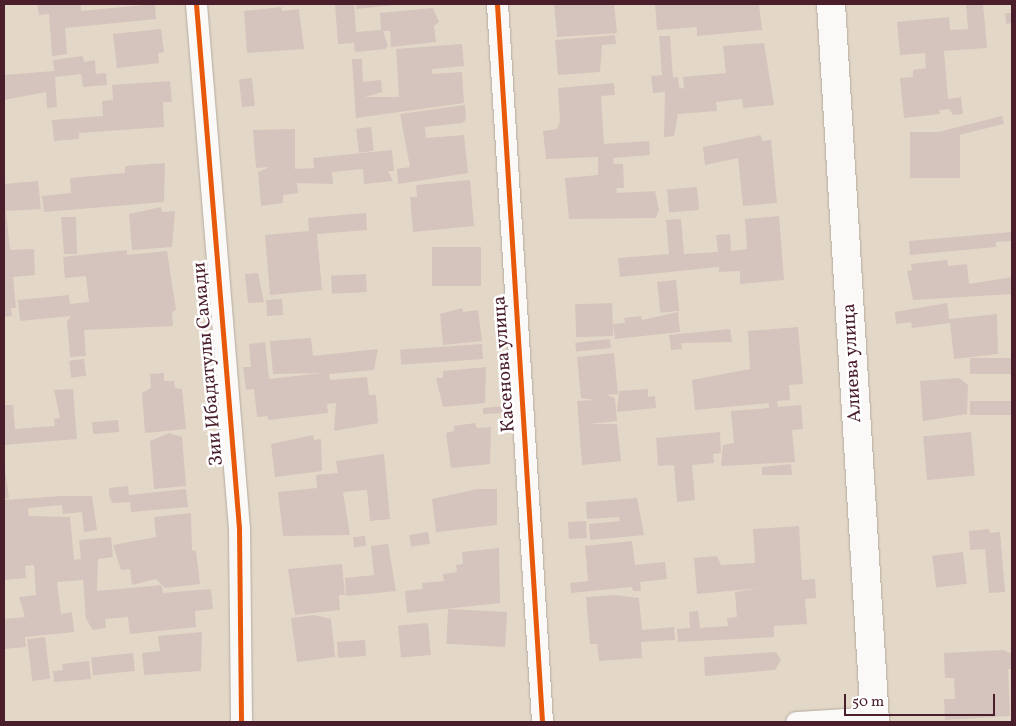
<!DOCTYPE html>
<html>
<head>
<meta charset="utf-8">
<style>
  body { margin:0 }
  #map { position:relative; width:1016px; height:726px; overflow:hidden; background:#e3d8c7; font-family:Vollkorn,serif }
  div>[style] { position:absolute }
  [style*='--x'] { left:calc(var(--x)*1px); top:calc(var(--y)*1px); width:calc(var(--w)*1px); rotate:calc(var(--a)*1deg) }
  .building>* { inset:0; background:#d4c4bd; transform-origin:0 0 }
  .roads { filter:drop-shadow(0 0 1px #b5aaa0) drop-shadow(0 0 1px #b5aaa0) }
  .street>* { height:21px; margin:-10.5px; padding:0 10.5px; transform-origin:10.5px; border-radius:10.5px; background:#fbf9f7 }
  .secondary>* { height:28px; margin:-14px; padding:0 14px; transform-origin:14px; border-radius:14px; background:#fbf9f7 }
  .cycleway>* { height:5px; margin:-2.5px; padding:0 2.5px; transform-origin:2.5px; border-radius:2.5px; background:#e8590c }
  span { translate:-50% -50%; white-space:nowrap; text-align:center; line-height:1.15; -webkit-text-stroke:5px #fff; paint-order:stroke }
  .street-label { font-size:19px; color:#4a1f2b }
  .frame { position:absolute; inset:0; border:5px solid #4a1f2b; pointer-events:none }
  .scale { position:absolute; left:844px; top:694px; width:151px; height:22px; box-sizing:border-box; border:2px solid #4a1f2b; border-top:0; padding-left:6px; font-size:15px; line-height:18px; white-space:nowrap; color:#4a1f2b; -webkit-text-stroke:4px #fff; paint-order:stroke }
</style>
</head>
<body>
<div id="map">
  <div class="building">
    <i style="clip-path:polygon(37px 4px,81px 4px,81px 11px,155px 4px,156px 19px,65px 28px,67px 54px,52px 56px,49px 14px,39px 15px)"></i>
    <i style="clip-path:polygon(335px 4px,354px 4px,356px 32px,381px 30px,380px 13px,433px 8px,439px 22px,434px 26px,436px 42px,391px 47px,390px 31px,383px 31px,388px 46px,385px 49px,355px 52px,354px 43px,338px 44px)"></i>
    <i style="clip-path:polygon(356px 4px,395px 4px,395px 5px,356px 9px)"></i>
    <i style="clip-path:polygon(554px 4px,614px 4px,617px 33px,557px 37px)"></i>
    <i style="clip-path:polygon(655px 4px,759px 4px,762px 30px,697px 36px,697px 27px,657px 30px)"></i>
    <i style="clip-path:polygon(966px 4px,983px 4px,987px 48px,944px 51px,948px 99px,961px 97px,963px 114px,953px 115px,949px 109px,939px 110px,940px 114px,904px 118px,900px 78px,913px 77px,913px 70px,926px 68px,925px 53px,900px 55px,897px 22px,949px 17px,950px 30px,968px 29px)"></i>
    <i style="clip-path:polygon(281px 7px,282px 11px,299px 9px,304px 49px,247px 53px,244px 11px)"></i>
    <i style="clip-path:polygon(1005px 13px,1012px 13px,1012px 23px,1006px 24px)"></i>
    <i style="clip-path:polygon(161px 29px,164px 52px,158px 53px,159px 63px,117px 68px,113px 34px)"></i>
    <i style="clip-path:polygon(615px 35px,616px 44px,602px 45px,600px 72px,558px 75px,555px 40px)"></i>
    <i style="clip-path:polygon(659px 36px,670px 36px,673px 78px,678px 77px,679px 87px,684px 89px,683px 77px,726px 73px,723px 46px,764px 43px,774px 105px,743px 108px,742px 99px,716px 102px,717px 111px,678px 114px,674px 136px,664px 137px,665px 92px,653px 93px,651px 76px,662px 75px)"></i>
    <i style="clip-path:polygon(462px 44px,464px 66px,432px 69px,432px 74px,462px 72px,464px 103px,356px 118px,352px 59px,362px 59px,363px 82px,381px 80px,382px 92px,365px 97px,399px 97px,396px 49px)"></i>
    <i style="clip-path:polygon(83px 56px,84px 62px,95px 60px,96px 74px,106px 73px,107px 85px,83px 87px,81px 74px,55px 77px,57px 107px,47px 108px,46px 92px,4px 100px,4px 75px,54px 71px,53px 60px)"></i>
    <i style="left:252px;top:78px;width:28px;height:13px;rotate:84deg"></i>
    <i style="clip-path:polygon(170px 81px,172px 102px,163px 102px,164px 127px,79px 133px,79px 139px,54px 141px,52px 120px,103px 116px,102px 101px,113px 100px,112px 85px)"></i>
    <i style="clip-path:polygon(614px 83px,615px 95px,601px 96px,604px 144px,649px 141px,650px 155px,613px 158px,614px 164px,623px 164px,624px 188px,616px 188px,617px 193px,655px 191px,659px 210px,656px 218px,569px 219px,565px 178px,598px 175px,598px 157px,546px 159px,543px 131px,557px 129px,560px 122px,558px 88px)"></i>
    <i style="clip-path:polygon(465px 105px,466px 120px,462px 123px,425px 127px,426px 138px,464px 135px,468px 173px,398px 184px,397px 169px,410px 167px,400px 114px)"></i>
    <i style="left:1002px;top:116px;width:8px;height:74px;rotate:76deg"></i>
    <i style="left:371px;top:127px;width:24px;height:15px;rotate:83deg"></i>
    <i style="clip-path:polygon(295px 129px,295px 169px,314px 168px,313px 158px,392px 150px,394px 171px,388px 171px,393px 181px,364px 184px,363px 169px,332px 172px,333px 184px,297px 183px,298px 193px,283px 195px,283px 203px,261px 206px,258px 172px,270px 167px,256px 168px,253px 130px)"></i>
    <i style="left:960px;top:132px;width:46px;height:50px;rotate:90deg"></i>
    <i style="clip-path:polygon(761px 135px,762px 141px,771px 140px,777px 203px,743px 206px,738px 158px,705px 165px,703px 147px)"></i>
    <i style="clip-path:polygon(165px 163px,164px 202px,44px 212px,42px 196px,71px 193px,70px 178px,125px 173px,125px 166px)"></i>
    <i style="clip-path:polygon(470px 180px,474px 226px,413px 232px,410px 197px,417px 197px,416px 185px)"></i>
    <i style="clip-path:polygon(38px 181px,41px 209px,6px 211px,10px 250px,34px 249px,35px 275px,13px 277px,16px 308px,11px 308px,12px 316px,4px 317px,4px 184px)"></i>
    <i style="left:697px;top:187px;width:23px;height:30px;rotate:85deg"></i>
    <i style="clip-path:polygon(161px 207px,162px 212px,175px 211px,172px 247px,132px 250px,129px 214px)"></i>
    <i style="clip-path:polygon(366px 213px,367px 230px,317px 234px,322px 290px,270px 295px,265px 235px,309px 231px,308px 218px)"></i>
    <i style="clip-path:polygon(779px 216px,784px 280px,740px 284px,740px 271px,719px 272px,719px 267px,620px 277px,618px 258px,669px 254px,666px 220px,681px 219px,684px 254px,718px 252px,716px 235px,730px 234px,731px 251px,747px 249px,745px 219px)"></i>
    <i style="clip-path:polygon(61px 217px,76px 217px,77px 254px,64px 254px)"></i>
    <i style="clip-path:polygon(1012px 232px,1012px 241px,996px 242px,996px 247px,910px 255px,909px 241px)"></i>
    <i style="left:481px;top:247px;width:39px;height:49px;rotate:90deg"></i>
    <i style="clip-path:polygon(127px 250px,127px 255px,167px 251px,176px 310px,172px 312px,173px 326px,84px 330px,86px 356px,70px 357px,67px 321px,71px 316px,20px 321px,18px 300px,69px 295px,70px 304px,89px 302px,86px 276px,65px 278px,63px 257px)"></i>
    <i style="clip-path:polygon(947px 260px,948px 266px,967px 264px,969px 284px,1012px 277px,1012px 294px,913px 300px,907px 271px,912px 270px,911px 264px)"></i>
    <i style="clip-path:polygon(258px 273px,264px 302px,248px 303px,245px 274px)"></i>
    <i style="left:366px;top:274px;width:18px;height:35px;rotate:87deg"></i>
    <i style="left:676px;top:280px;width:31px;height:19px;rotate:84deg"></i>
    <i style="left:282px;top:299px;width:16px;height:16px;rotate:86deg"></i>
    <i style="left:612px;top:303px;width:33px;height:37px;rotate:88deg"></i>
    <i style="clip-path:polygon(947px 303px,949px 319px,997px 314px,998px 354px,954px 359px,950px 323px,912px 328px,911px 322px,896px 324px,895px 312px)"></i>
    <i style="clip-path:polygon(462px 308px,463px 312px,478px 310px,482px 341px,443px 345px,440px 314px)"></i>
    <i style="clip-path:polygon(678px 312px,680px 332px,615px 339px,613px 324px,625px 323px,624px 318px,641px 316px,642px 320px)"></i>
    <i style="clip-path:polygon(798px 327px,803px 384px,789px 385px,790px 400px,777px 401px,778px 407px,801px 405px,803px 429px,792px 430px,795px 462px,721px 466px,723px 445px,734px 443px,731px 411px,769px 408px,769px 403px,695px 410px,692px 380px,750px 369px,748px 331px)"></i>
    <i style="clip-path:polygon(730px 329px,732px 342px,681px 343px,682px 349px,671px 350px,669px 335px)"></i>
    <i style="clip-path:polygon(311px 338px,313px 356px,378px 349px,374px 370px,329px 374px,330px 380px,367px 377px,369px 395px,376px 395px,378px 423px,334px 431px,336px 403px,327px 404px,328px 413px,268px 420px,268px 416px,257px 417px,254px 389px,246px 390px,243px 367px,251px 367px,249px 344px,265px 342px,269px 379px,322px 373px,273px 374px,270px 341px)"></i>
    <i style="left:610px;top:339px;width:9px;height:35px;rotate:84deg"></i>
    <i style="left:482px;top:344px;width:15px;height:82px;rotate:86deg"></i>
    <i style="clip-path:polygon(614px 353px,618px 394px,606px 395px,615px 398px,617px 421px,589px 424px,617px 424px,621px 461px,582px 465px,577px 401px,596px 400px,581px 398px,577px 357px)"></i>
    <i style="left:1012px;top:358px;width:16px;height:42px;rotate:90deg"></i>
    <i style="left:84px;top:359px;width:17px;height:15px;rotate:83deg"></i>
    <i style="clip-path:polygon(486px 367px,485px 403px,443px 407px,436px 378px,443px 378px,443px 371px)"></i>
    <i style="clip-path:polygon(164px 373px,164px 381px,174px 381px,175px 388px,182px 389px,186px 429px,145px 433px,142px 393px,151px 388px,150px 374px)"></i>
    <i style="clip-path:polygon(959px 378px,968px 385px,967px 414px,923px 421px,920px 381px)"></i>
    <i style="clip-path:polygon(73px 389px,77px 439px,4px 445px,4px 405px,13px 405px,15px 429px,55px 426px,54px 419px,60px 418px,54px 390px)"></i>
    <i style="clip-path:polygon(648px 389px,648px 397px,655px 396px,656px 408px,617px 412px,619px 391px)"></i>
    <i style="left:1012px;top:401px;width:14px;height:42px;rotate:90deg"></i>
    <i style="clip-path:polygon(504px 406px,505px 413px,483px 414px,483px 408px)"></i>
    <i style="left:118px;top:420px;width:12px;height:26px;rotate:85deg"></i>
    <i style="clip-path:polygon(475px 423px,477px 428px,491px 427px,490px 464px,451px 468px,446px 433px,454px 431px,454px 426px)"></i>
    <i style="clip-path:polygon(720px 432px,721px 453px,713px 454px,714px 463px,692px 465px,695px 500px,677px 502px,674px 465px,658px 466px,656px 438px)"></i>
    <i style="left:971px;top:432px;width:44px;height:48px;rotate:85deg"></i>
    <i style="clip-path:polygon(169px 433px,182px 437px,186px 486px,154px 489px,150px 441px)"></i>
    <i style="clip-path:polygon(313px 435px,314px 440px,321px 439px,322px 471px,275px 477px,271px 444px)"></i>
    <i style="clip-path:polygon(384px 454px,390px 519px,370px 521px,367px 490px,343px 492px,350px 535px,283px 536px,278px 492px,317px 488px,316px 475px,338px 473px,336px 461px)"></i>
    <i style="clip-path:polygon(4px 463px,9px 498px,4px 499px)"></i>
    <i style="clip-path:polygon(791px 464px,792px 475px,762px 475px,762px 467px)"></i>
    <i style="clip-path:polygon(128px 486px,129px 495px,186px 489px,188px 507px,131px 512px,130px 502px,112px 503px,109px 494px,109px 488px)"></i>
    <i style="clip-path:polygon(477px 489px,497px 489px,497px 525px,436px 532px,432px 499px)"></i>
    <i style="clip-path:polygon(61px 496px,92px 496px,97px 530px,84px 532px,82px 512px,63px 514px,62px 505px,28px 508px,29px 516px,70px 517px,74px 560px,81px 559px,79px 540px,111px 537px,113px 557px,98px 559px,97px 591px,162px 585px,163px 593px,211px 589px,213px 609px,195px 611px,196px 627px,130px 634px,128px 617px,105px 619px,106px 628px,93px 630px,86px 619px,83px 580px,57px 582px,61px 614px,72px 612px,74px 632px,25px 637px,26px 647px,4px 649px,4px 619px,25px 617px,19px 597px,36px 595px,34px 565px,25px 566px,26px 578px,4px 580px,4px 500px)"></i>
    <i style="clip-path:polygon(637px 498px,644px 535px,590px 540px,589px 524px,620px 521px,619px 517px,587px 519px,586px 502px)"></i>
    <i style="clip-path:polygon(191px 513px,192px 550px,196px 551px,200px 584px,165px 588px,156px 579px,132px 585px,130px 569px,121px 570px,113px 545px,156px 537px,154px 517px)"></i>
    <i style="left:586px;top:521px;width:17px;height:18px;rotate:87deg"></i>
    <i style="clip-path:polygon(799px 526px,802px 580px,815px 579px,816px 598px,805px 599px,807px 624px,774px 626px,774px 637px,678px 642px,677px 629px,690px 628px,689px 612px,698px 611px,700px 628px,728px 626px,727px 618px,737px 617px,735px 592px,760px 588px,697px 594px,694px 558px,717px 556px,721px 565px,755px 563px,753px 529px)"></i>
    <i style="clip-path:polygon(989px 529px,990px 533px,1000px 532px,1005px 592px,989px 593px,985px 549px,970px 550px,969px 531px)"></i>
    <i style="left:428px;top:532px;width:12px;height:19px;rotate:81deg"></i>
    <i style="left:365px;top:536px;width:10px;height:12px;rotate:84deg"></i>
    <i style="clip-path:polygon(632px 541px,635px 565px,665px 562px,667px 579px,640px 582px,641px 591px,633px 591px,632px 587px,571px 593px,570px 583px,588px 581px,585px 546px)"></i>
    <i style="clip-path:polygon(388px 544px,396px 591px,346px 596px,345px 578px,374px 575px,371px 546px)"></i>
    <i style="clip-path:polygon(499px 548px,500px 603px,407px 613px,405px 591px,423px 589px,422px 583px,444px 581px,443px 574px,457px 572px,456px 565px,463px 564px,462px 552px)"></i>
    <i style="left:963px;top:552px;width:32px;height:31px;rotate:83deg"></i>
    <i style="clip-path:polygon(342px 564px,345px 595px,339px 595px,340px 610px,295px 615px,288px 569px)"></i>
    <i style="clip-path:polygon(615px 595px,639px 598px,642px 630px,674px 627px,675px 640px,641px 642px,642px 658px,599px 661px,597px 644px,590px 644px,586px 597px)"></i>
    <i style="left:507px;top:612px;width:35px;height:59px;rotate:93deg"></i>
    <i style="clip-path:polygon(314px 615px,331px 619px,335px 657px,297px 662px,291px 618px)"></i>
    <i style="left:428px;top:623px;width:32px;height:30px;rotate:85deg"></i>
    <i style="clip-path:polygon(202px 632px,201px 671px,144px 675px,142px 653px,160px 651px,158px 636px)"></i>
    <i style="left:45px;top:637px;width:42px;height:18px;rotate:83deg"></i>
    <i style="left:365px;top:640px;width:16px;height:28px;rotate:86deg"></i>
    <i style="clip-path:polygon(1004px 650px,1012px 654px,1012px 669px,1008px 669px,1010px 716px,945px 720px,944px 699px,955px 699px,954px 678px,945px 678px,944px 653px)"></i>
    <i style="clip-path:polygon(776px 652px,781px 660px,775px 670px,705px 676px,704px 657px)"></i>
    <i style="left:133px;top:653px;width:18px;height:42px;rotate:84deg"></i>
    <i style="clip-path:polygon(89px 661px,91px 679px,54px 682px,53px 671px,63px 670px,62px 664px)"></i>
  </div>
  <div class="roads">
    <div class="street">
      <i style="--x:196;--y:4;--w:526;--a:85.31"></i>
      <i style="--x:239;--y:528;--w:194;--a:89.4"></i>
      <i style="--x:497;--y:4;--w:719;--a:86.41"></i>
      <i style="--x:796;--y:722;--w:79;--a:-3.6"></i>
    </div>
    <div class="secondary">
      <i style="--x:831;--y:4;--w:719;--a:86.49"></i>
    </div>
  </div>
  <div class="cycleway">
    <i style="--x:196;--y:4;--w:526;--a:85.31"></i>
    <i style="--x:239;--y:528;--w:194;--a:89.4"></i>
    <i style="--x:497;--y:4;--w:719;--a:86.41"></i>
  </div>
  <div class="street-label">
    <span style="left:853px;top:363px;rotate:-93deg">Алиева улица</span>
    <span style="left:209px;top:364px;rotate:-95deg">Зии Ибадатулы Самади</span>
    <span style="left:505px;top:364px;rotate:-94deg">Касенова улица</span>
  </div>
  <div class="frame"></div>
  <div class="scale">50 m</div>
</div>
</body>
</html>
